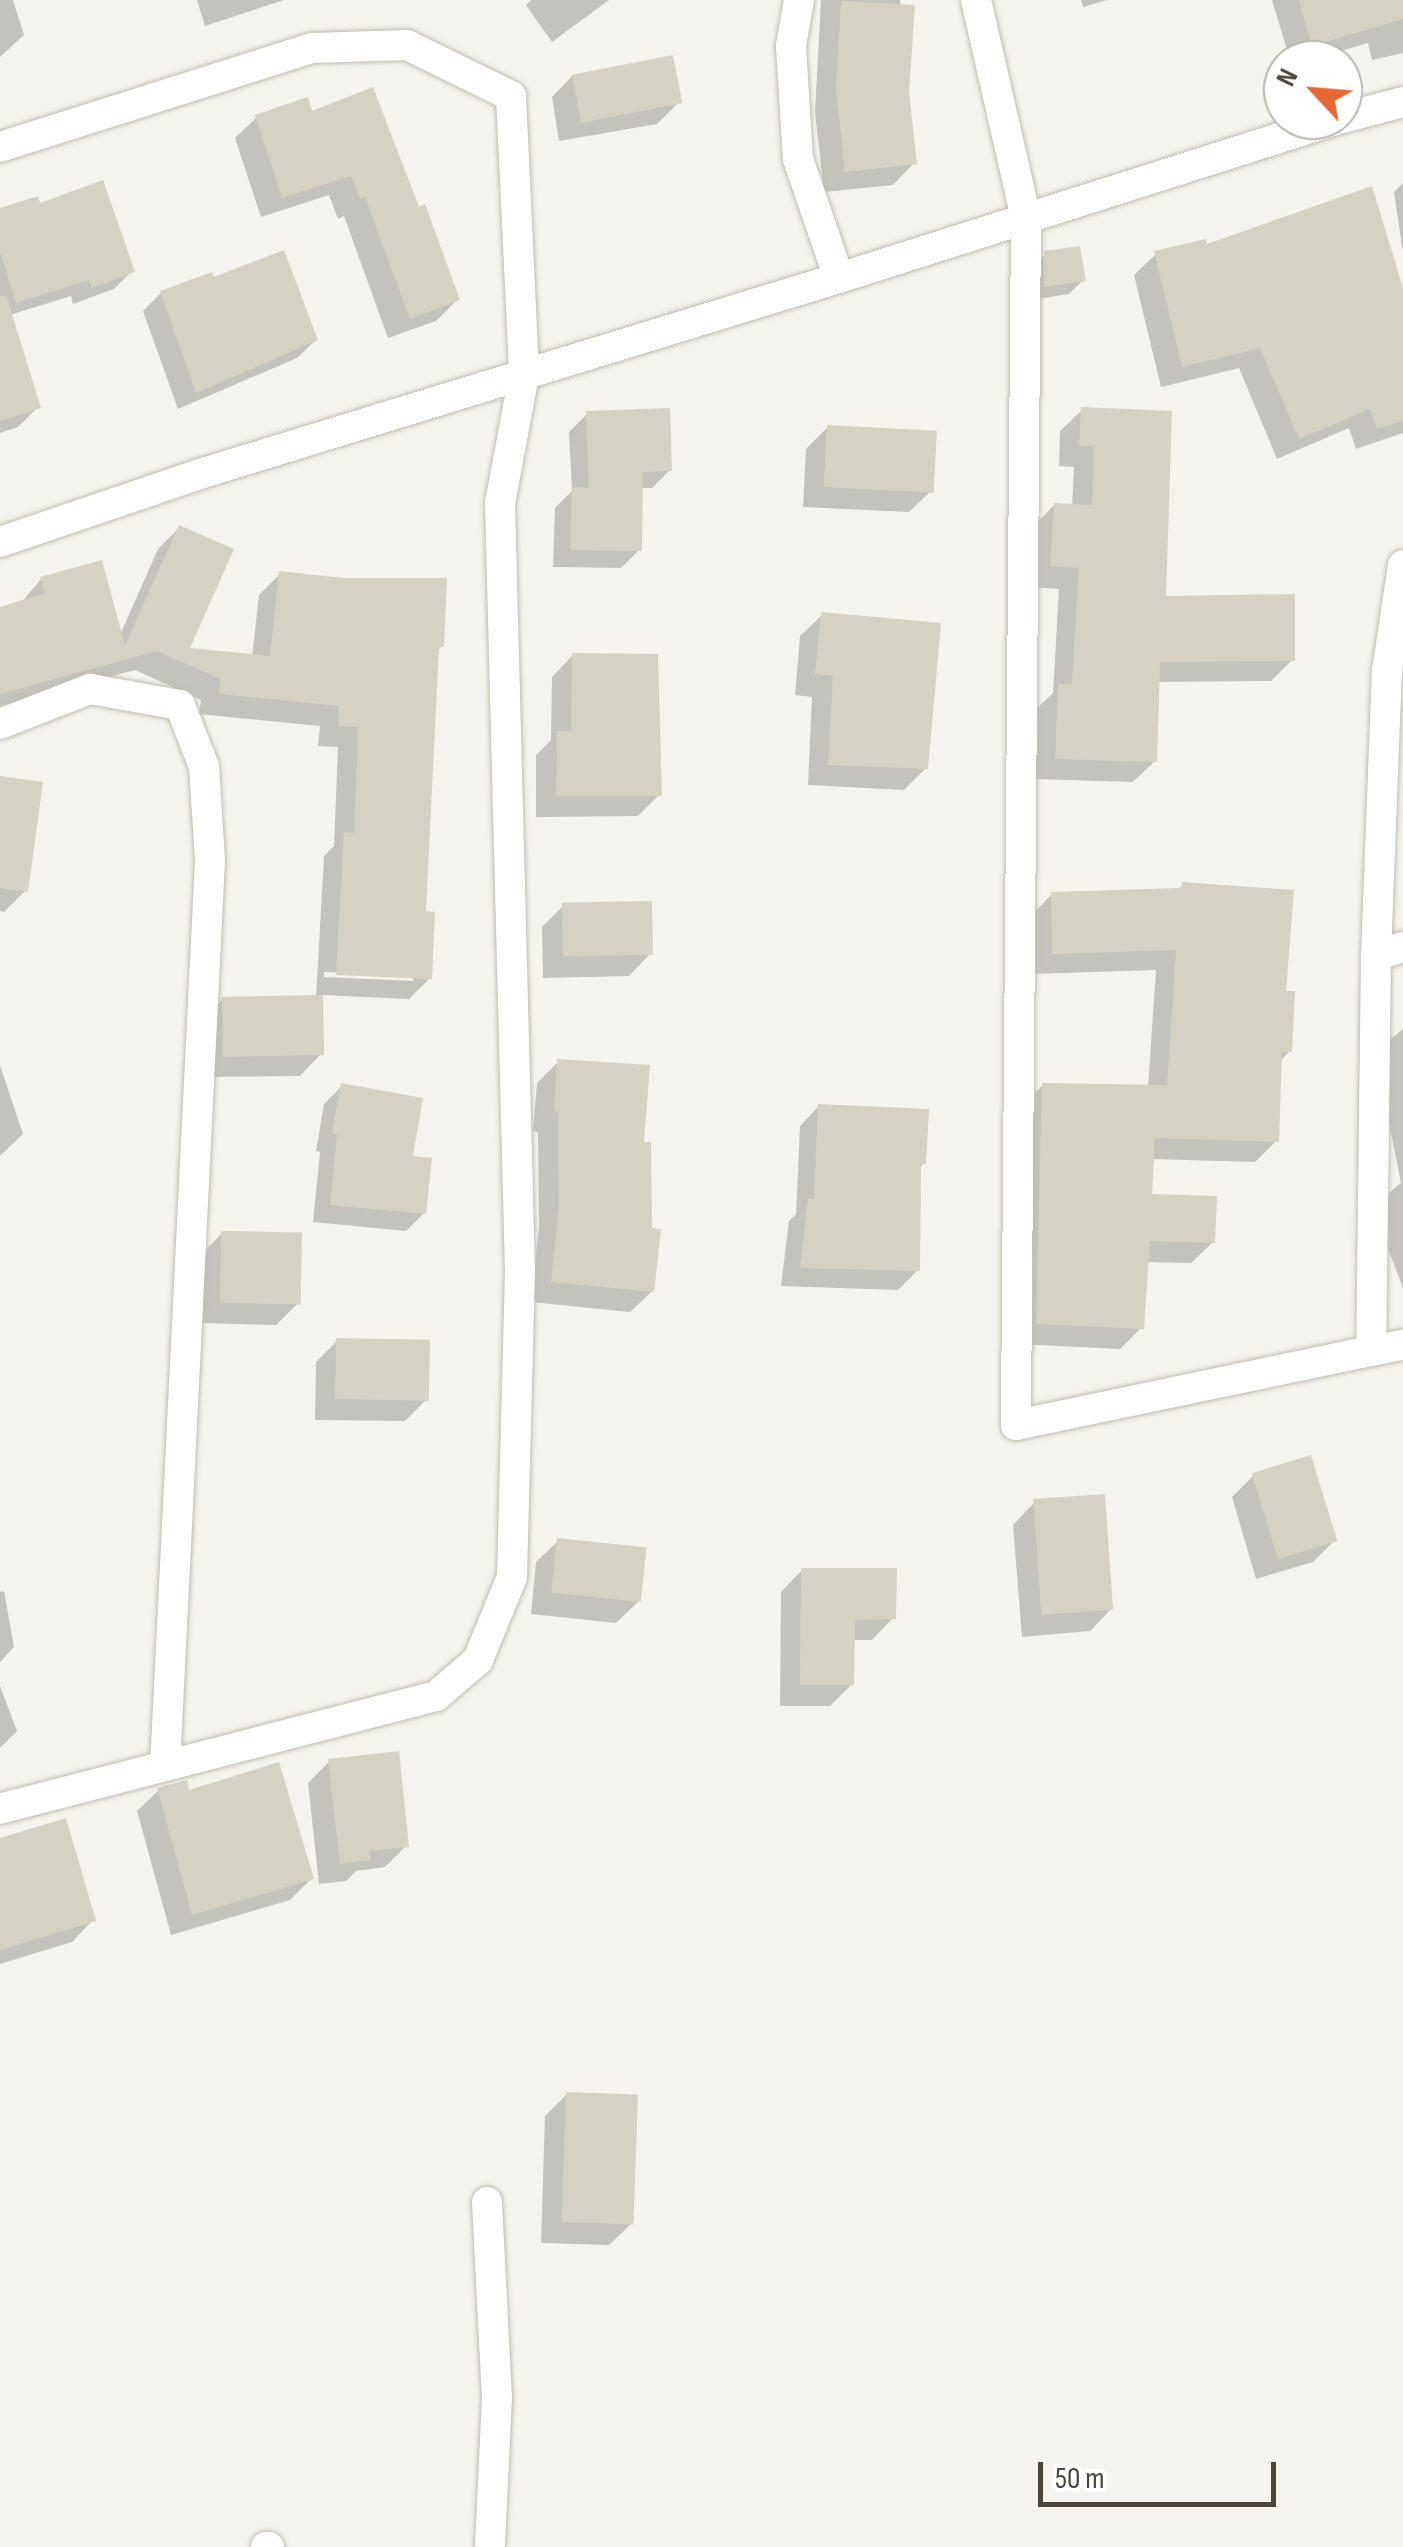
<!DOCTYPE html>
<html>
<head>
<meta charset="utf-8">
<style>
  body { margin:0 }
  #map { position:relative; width:1403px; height:2547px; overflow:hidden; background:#f5f3ed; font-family:"Sofia Sans Condensed",sans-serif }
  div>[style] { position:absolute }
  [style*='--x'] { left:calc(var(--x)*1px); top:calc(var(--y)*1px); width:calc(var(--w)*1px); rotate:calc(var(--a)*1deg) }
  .shadow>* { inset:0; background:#0003 }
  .building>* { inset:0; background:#d5d1c3; transform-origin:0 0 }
  .roads { filter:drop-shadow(0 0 2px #bfbcb0) drop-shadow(0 0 2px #bfbcb0) }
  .minor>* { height:30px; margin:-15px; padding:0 15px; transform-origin:15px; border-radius:15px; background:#fff }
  span { translate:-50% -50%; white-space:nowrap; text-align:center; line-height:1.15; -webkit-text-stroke:9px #fff; paint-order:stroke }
  .north { position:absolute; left:1263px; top:40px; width:100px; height:100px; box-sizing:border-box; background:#fff; border:2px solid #b6b5b1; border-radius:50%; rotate:296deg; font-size:28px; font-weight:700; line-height:40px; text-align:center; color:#49453b }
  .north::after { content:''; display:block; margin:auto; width:35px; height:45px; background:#e46734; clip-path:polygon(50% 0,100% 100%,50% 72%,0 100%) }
  .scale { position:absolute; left:1038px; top:2462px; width:238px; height:45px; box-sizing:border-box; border:5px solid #49453b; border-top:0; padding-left:12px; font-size:30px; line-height:35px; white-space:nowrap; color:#49453b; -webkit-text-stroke:8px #fff; paint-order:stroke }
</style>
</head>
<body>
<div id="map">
  <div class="shadow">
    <i style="clip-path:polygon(0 0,13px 0,24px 35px,0 57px)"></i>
    <i style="clip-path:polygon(197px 0,284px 0,205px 26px)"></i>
    <i style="clip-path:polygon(531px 0,609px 0,552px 42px,526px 5px)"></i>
    <i style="clip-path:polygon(821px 0,900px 0,914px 163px,893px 185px,824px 192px,815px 112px)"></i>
    <i style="clip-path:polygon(1081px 0,1107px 0,1083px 7px)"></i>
    <i style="clip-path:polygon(1272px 0,1403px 0,1403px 53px,1372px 60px,1368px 43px,1310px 60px,1290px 60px)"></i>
    <i style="clip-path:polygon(573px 75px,679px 102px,657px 124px,559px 141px,552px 97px)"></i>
    <i style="clip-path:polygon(311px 114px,418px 210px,457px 300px,436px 321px,388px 338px,344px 216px,338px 219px,329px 195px,261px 217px,235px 138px,257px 117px)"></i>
    <i style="clip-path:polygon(1403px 183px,1403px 253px,1394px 192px)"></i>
    <i style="clip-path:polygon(38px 206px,132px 271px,114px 289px,73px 304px,71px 296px,0 318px,0 210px)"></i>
    <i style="clip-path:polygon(1205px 247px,1403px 296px,1403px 433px,1356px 449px,1349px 428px,1277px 459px,1239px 368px,1161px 387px,1134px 275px,1156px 254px)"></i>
    <i style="clip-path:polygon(1046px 254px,1083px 280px,1069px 294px,1031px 300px,1031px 268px)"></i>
    <i style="clip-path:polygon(161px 293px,316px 340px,297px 358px,178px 409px,143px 311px)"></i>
    <i style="clip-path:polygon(0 335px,38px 407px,18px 427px,0 433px)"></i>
    <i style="clip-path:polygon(1082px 410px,1164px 598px,1292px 660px,1271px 681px,1157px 682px,1155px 761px,1133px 782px,1035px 779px,1037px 708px,1053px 693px,1059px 589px,1029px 587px,1033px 527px,1054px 505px,1072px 507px,1074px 467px,1059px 466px,1060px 431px)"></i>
    <i style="clip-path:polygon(587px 414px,670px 470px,652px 488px,641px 488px,639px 550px,621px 568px,553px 567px,555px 508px,572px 491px,569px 432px)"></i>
    <i style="clip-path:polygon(828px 427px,931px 491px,909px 512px,803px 507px,806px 449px)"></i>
    <i style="clip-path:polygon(evenodd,179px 528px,186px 650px,252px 657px,259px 595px,280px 574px,442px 646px,436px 652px,424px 914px,430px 978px,409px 999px,321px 995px,321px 1054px,300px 1076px,202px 1077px,202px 1020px,223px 999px,316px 998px,324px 856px,334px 846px,338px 747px,318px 746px,320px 726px,199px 714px,201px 700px,135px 670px,0 706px,0 609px,21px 603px,41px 579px,120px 635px,158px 549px,179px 528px,324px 972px,413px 975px,413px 981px,324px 977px,324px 972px)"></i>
    <i style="clip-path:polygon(822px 615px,926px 768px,904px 790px,808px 785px,812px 697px,795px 695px,800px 636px)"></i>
    <i style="clip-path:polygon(573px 655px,659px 795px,638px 816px,536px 817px,536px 755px,551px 740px,552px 677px)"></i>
    <i style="clip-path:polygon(0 778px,25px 891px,4px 912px,0 911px)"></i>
    <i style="clip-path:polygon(1183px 885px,1284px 993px,1290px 1051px,1279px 1062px,1276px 1141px,1255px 1162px,1152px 1159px,1150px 1196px,1213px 1242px,1191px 1263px,1146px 1262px,1141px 1328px,1120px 1349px,1016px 1344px,1022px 1106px,1043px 1085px,1148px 1087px,1156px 970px,1032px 974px,1031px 916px,1052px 894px,1177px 890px)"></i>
    <i style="clip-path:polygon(563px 906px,650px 954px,629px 976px,543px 978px,542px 927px)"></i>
    <i style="clip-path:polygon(1403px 1029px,1403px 1288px,1372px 1207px,1401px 1183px,1375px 1052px)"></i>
    <i style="clip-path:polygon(558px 1062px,642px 1145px,652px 1291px,630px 1312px,531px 1302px,539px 1228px,538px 1132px,533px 1131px,537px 1083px)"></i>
    <i style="clip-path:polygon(0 1065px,23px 1134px,0 1156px)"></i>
    <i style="clip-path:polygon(342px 1086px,410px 1158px,424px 1213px,406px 1231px,313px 1222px,320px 1152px,316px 1151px,324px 1104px)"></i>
    <i style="clip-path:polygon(819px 1106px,924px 1163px,918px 1169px,918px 1270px,898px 1290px,781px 1286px,789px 1221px,796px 1214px,800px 1126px)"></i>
    <i style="clip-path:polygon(222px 1233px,298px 1303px,276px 1325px,199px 1323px,201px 1255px)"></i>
    <i style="clip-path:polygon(337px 1341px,426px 1400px,405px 1421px,315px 1420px,316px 1362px)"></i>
    <i style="clip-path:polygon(1253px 1476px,1334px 1541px,1313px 1562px,1256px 1579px,1232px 1497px)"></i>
    <i style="clip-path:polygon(1034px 1503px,1111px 1609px,1090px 1631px,1022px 1637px,1013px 1525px)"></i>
    <i style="clip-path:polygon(558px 1541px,638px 1602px,616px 1623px,531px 1614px,536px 1562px)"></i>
    <i style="clip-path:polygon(802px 1570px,893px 1618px,872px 1640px,852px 1640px,852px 1684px,830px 1706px,780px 1706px,781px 1592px)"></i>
    <i style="clip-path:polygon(4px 1591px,14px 1647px,0 1662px,0 1592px)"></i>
    <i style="clip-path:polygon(0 1686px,17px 1731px,0 1748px)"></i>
    <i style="clip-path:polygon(329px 1762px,406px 1846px,385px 1867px,356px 1871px,346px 1881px,319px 1884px,308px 1783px)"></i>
    <i style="clip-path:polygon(159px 1790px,188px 1793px,311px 1879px,290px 1900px,171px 1935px,137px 1811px)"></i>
    <i style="clip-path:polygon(0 1847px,93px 1920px,72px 1942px,0 1964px)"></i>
    <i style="clip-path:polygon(567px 2094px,631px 2224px,609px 2245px,541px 2243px,545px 2116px)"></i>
  </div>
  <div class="building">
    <i style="clip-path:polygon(1299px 0,1403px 0,1403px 19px,1312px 46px)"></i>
    <i style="clip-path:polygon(841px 1px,915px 5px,909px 92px,917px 164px,845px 172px,836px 89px)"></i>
    <i style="left:673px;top:55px;width:49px;height:103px;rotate:79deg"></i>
    <i style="clip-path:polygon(373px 87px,419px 207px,425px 204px,460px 300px,410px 319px,365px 197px,360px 199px,351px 176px,282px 198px,255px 115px,308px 97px,312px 111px)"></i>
    <i style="clip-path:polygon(103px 180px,135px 272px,91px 288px,89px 280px,16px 303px,0 252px,0 208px,38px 196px,40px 203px)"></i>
    <i style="clip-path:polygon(1372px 186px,1403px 288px,1403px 421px,1377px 429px,1370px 409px,1299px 439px,1260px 348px,1182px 367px,1154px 251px,1206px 239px,1207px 244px)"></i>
    <i style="clip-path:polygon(1080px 246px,1086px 281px,1044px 287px,1044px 251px)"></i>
    <i style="clip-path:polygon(284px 250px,318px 340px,196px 393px,160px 291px,212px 272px,214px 277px)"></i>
    <i style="clip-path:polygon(6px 295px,41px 408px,0 421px,0 296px)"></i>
    <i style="clip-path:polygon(1081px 407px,1172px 411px,1166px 596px,1295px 594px,1295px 661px,1160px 662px,1157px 762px,1055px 759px,1058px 684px,1072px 684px,1079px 568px,1050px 566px,1054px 503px,1092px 505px,1094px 446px,1079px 446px)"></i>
    <i style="clip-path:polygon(670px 408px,672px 471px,643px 472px,642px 551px,570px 550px,572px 487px,589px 488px,586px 411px)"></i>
    <i style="left:827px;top:425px;width:110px;height:62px;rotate:3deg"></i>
    <i style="clip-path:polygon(179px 525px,234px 549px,190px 648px,270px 656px,279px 571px,343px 578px,447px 578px,444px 647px,439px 647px,426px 911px,435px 912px,432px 979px,336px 975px,344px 832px,354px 833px,358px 727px,338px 726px,339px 706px,219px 694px,220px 679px,157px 651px,0 694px,0 607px,45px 593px,40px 577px,102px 560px,125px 645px)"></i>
    <i style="clip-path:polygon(821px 612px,941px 623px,928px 769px,828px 765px,833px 676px,815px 674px)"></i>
    <i style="clip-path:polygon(572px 653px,658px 654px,662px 796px,556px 796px,557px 731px,571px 731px)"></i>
    <i style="clip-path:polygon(0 776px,43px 782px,28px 892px,0 888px)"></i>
    <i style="clip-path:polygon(1182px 882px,1294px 890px,1286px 991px,1295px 991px,1292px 1052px,1282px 1052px,1279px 1142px,1155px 1138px,1152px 1194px,1217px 1196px,1215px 1243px,1150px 1241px,1144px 1329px,1036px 1324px,1042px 1083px,1167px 1085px,1176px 950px,1052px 954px,1051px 892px,1181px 888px)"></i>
    <i style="left:652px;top:901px;width:54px;height:90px;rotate:89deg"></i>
    <i style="left:323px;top:995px;width:60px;height:101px;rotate:89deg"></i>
    <i style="clip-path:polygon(557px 1059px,650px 1065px,644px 1142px,651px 1142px,652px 1228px,661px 1229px,654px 1292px,551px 1282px,559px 1205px,558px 1111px,554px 1111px)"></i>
    <i style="clip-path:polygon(341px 1083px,423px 1098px,413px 1156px,432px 1158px,426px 1214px,330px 1205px,337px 1134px,332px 1134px)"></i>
    <i style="clip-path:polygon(818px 1104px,929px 1109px,926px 1164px,921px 1164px,920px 1271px,800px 1268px,808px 1198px,814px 1199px)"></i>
    <i style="left:221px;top:1231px;width:81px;height:72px;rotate:1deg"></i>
    <i style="left:336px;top:1338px;width:94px;height:61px;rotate:1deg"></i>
    <i style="left:1311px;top:1455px;width:90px;height:62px;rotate:73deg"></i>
    <i style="left:1105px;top:1494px;width:116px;height:72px;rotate:86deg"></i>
    <i style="left:557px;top:1538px;width:90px;height:55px;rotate:6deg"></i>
    <i style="clip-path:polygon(801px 1568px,897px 1568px,896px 1619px,855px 1620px,854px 1685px,800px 1685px)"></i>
    <i style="clip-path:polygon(399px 1751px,409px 1847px,369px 1851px,370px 1860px,340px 1864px,328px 1759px)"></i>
    <i style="clip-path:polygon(279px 1762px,314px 1879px,192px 1915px,157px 1788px,187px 1780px,189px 1790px)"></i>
    <i style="clip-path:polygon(66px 1818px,96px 1921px,0 1950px,0 1838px)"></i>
    <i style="left:566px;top:2092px;width:72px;height:130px;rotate:2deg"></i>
  </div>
  <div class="roads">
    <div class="minor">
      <i style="--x:799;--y:0;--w:47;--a:99.9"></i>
      <i style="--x:791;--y:46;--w:113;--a:86.5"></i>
      <i style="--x:798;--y:159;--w:126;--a:71"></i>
      <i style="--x:976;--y:0;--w:225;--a:77.1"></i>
      <i style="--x:1026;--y:219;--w:1206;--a:90.48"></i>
      <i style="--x:1016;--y:1425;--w:363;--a:-11.8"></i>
      <i style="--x:1343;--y:118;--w:62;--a:-14.9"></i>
      <i style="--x:0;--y:147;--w:328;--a:-17.6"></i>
      <i style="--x:313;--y:48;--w:94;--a:-1.8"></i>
      <i style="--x:407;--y:45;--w:116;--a:26.1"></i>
      <i style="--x:511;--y:96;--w:279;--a:87.3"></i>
      <i style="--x:524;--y:375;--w:130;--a:100.6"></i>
      <i style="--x:500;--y:503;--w:768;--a:88.51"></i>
      <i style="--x:520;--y:1271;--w:306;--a:91.5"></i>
      <i style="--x:512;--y:1577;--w:90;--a:112.3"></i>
      <i style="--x:478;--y:1660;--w:55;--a:139.4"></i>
      <i style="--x:436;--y:1696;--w:450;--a:165.5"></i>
      <i style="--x:0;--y:542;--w:214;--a:-18.8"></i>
      <i style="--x:203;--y:473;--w:665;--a:-17.05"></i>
      <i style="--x:839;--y:278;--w:522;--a:-17.64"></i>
      <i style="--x:0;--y:724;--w:97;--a:-21.3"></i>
      <i style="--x:90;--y:689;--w:91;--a:10.1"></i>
      <i style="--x:180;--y:705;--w:66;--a:68.8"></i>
      <i style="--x:204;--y:767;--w:93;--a:86.3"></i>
      <i style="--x:210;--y:860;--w:907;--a:92.84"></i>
      <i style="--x:1403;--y:947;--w:28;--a:163"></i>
      <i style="--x:1376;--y:955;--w:396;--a:90.7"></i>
      <i style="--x:1371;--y:1351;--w:33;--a:-11"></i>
      <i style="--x:1376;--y:955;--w:284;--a:-87.8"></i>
      <i style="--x:1387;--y:671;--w:107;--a:-81.4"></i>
      <i style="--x:487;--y:2202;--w:195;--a:87.1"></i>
      <i style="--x:497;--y:2397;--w:150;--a:92.7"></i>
      <i style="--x:266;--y:2547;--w:3;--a:0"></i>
    </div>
  </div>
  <div class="north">N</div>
  <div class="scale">50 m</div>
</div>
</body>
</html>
